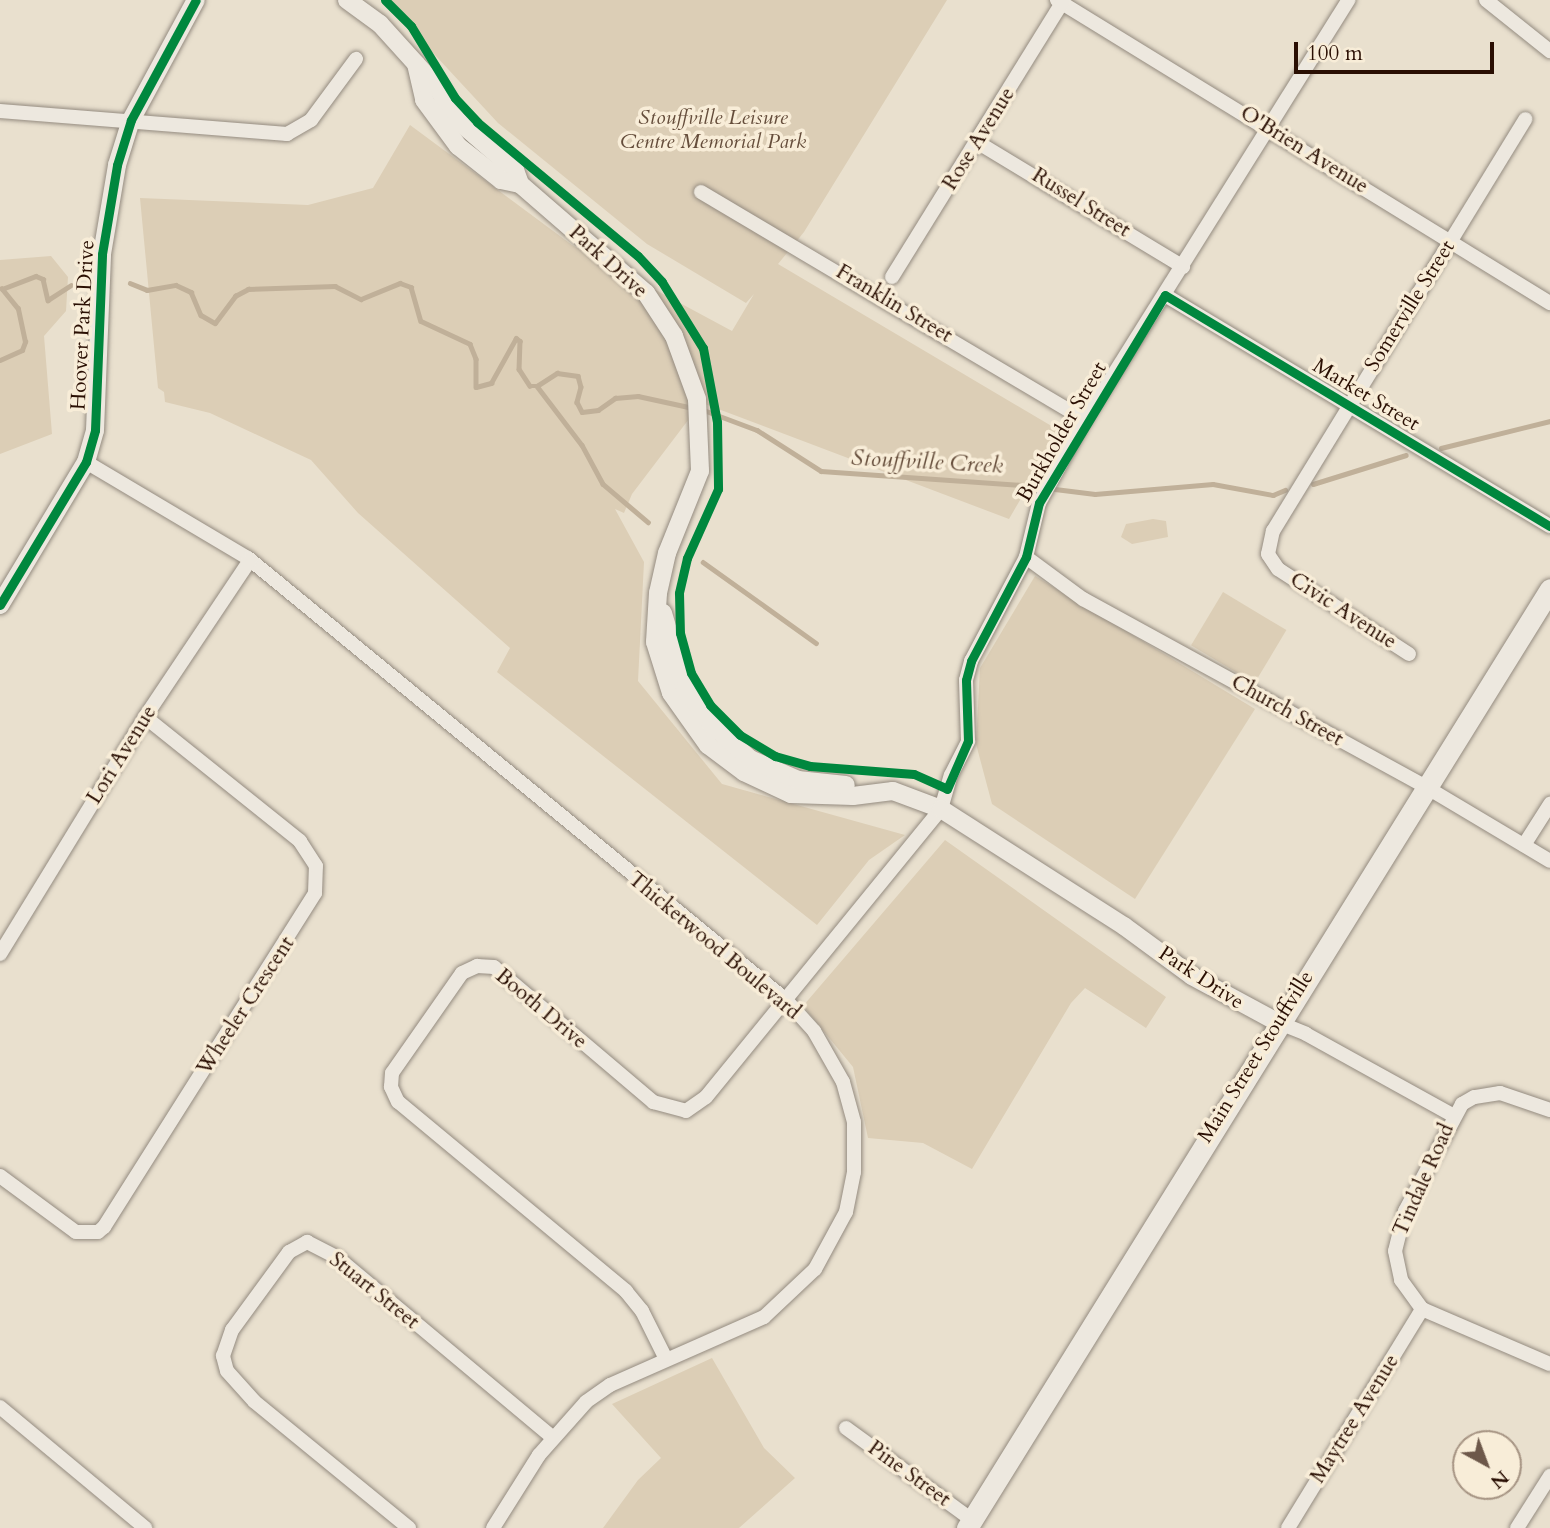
<!DOCTYPE html>
<html>
<head>
<meta charset="utf-8">
<style>
  body { margin:0 }
  #map { position:relative; width:1550px; height:1528px; overflow:hidden; background:#e9e0ce; font-family:Cardo,serif }
  div>[style] { position:absolute }
  [style*='--x'] { left:calc(var(--x)*1px); top:calc(var(--y)*1px); width:calc(var(--w)*1px); rotate:calc(var(--a)*1deg) }
  .green>* { inset:0; background:#dcceb6; transform-origin:0 0 }
  .stream>* { height:4.5px; margin:-2.25px; padding:0 2.25px; transform-origin:2.25px; border-radius:2.25px; background:#c0b099 }
  .roads { filter:drop-shadow(0 0 2px #948b80) drop-shadow(0 0 2px #948b80) }
  .minor>* { height:14px; margin:-7px; padding:0 7px; transform-origin:7px; border-radius:7px; background:#ede8df }
  .tertiary>* { height:18px; margin:-9px; padding:0 9px; transform-origin:9px; border-radius:9px; background:#ede8df }
  .secondary>* { height:21px; margin:-10.5px; padding:0 10.5px; transform-origin:10.5px; border-radius:10.5px; background:#ede8df }
  .cycleway>* { height:9px; margin:-4.5px; padding:0 4.5px; transform-origin:4.5px; border-radius:4.5px; background:#00873e }
  span { translate:-50% -50%; white-space:nowrap; text-align:center; line-height:1.15; -webkit-text-stroke:7px #f8edd8; paint-order:stroke }
  .park-label { font-size:21px; color:#654d3b; font-style:italic }
  .street-label { font-size:21px; color:#2a0f03 }
  .water-label { font-size:23px; color:#664e3c; font-style:italic }
  .north { position:absolute; left:1452px; top:1430px; width:70px; height:70px; box-sizing:border-box; background:#f8edd8; border:2px solid #a69483; border-radius:50%; rotate:139deg; font-size:19px; font-weight:700; line-height:28px; text-align:center; color:#2a0f03 }
  .north::after { content:''; display:block; margin:auto; width:24px; height:32px; background:#6d584a; clip-path:polygon(50% 0,100% 100%,50% 72%,0 100%) }
  .scale { position:absolute; left:1294px; top:42px; width:200px; height:32px; box-sizing:border-box; border:4px solid #2a0f03; border-top:0; padding-left:9px; font-size:21px; line-height:24px; white-space:nowrap; color:#2a0f03; -webkit-text-stroke:5px #f8edd8; paint-order:stroke }
</style>
</head>
<body>
<div id="map">
  <div class="green">
    <i style="clip-path:polygon(384px 0,947px 0,804px 232px,778px 264px,1060px 431px,1009px 519px,689px 398px,692px 415px,632px 494px,624px 513px,615px 509px,644px 562px,638px 681px,722px 784px,905px 835px,869px 860px,817px 925px,497px 672px,510px 648px,358px 513px,311px 460px,210px 413px,165px 402px,164px 392px,158px 388px,140px 198px,308px 205px,373px 188px,410px 125px,572px 245px,732px 331px,754px 294px,746px 303px,647px 244px,498px 123px)"></i>
    <i style="clip-path:polygon(51px 256px,68px 277px,66px 311px,44px 336px,52px 434px,0 454px,0 260px)"></i>
    <i style="clip-path:polygon(1153px 519px,1166px 521px,1168px 537px,1132px 544px,1121px 537px,1126px 524px)"></i>
    <i style="clip-path:polygon(1035px 576px,1255px 709px,1135px 899px,992px 804px,976px 744px,980px 668px)"></i>
    <i style="left:1223px;top:592px;width:74px;height:62px;rotate:31deg"></i>
    <i style="clip-path:polygon(945px 840px,1166px 997px,1146px 1028px,1085px 988px,1071px 1003px,972px 1169px,923px 1143px,868px 1138px,853px 1067px,803px 1006px)"></i>
    <i style="clip-path:polygon(712px 1358px,764px 1448px,795px 1478px,739px 1528px,603px 1528px,638px 1480px,661px 1458px,612px 1404px)"></i>
  </div>
  <div class="stream">
    <i style="--x:130;--y:283;--w:18;--a:22"></i>
    <i style="--x:147;--y:290;--w:29;--a:-10"></i>
    <i style="--x:176;--y:285;--w:17;--a:25"></i>
    <i style="--x:191;--y:292;--w:25;--a:67"></i>
    <i style="--x:201;--y:315;--w:16;--a:30"></i>
    <i style="--x:215;--y:323;--w:34;--a:-53"></i>
    <i style="--x:235;--y:296;--w:15;--a:-28"></i>
    <i style="--x:248;--y:289;--w:87;--a:-2"></i>
    <i style="--x:335;--y:286;--w:29;--a:27"></i>
    <i style="--x:361;--y:299;--w:42;--a:-22.3"></i>
    <i style="--x:400;--y:283;--w:12;--a:20"></i>
    <i style="--x:411;--y:287;--w:35;--a:74"></i>
    <i style="--x:421;--y:321;--w:54;--a:25.1"></i>
    <i style="--x:470;--y:344;--w:16;--a:68"></i>
    <i style="--x:476;--y:359;--w:28;--a:90"></i>
    <i style="--x:476;--y:387;--w:16;--a:-15"></i>
    <i style="--x:491;--y:383;--w:51;--a:-60.9"></i>
    <i style="--x:516;--y:338;--w:5;--a:37"></i>
    <i style="--x:520;--y:341;--w:28;--a:92"></i>
    <i style="--x:519;--y:369;--w:20;--a:57"></i>
    <i style="--x:530;--y:386;--w:7;--a:0"></i>
    <i style="--x:0;--y:360;--w:24;--a:-24"></i>
    <i style="--x:22;--y:350;--w:9;--a:-69"></i>
    <i style="--x:25;--y:342;--w:34;--a:-102"></i>
    <i style="--x:18;--y:309;--w:26;--a:-129"></i>
    <i style="--x:2;--y:289;--w:36;--a:-21"></i>
    <i style="--x:36;--y:276;--w:8;--a:23"></i>
    <i style="--x:43;--y:279;--w:22;--a:77"></i>
    <i style="--x:48;--y:300;--w:27;--a:-33"></i>
    <i style="--x:537;--y:386;--w:24;--a:-33"></i>
    <i style="--x:557;--y:373;--w:21;--a:8"></i>
    <i style="--x:578;--y:376;--w:11;--a:75"></i>
    <i style="--x:581;--y:387;--w:16;--a:105"></i>
    <i style="--x:577;--y:402;--w:11;--a:63"></i>
    <i style="--x:582;--y:412;--w:16;--a:-7"></i>
    <i style="--x:598;--y:410;--w:21;--a:-35"></i>
    <i style="--x:615;--y:398;--w:23;--a:-5"></i>
    <i style="--x:638;--y:396;--w:56;--a:12.3"></i>
    <i style="--x:537;--y:386;--w:74;--a:52.7"></i>
    <i style="--x:582;--y:445;--w:44;--a:61.7"></i>
    <i style="--x:603;--y:484;--w:59;--a:40.2"></i>
    <i style="--x:701;--y:409;--w:60;--a:20.6"></i>
    <i style="--x:757;--y:430;--w:76;--a:32.6"></i>
    <i style="--x:821;--y:471;--w:216;--a:4"></i>
    <i style="--x:1441;--y:448;--w:112;--a:-13.9"></i>
    <i style="--x:1313;--y:484;--w:97;--a:-17.3"></i>
    <i style="--x:1055;--y:489;--w:40;--a:7.1"></i>
    <i style="--x:1095;--y:494;--w:118;--a:-4.8"></i>
    <i style="--x:1213;--y:484;--w:61;--a:10.4"></i>
    <i style="--x:1273;--y:495;--w:13;--a:-23"></i>
    <i style="--x:703;--y:562;--w:139;--a:35.6"></i>
  </div>
  <div class="roads">
    <div class="minor">
      <i style="--x:1057;--y:0;--w:579;--a:31.58"></i>
      <i style="--x:1486;--y:0;--w:82;--a:38.6"></i>
      <i style="--x:0;--y:111;--w:288;--a:4.6"></i>
      <i style="--x:287;--y:134;--w:28;--a:-30"></i>
      <i style="--x:311;--y:120;--w:76;--a:-53.6"></i>
      <i style="--x:977;--y:142;--w:241;--a:31.2"></i>
      <i style="--x:701;--y:192;--w:447;--a:30.7"></i>
      <i style="--x:892;--y:277;--w:326;--a:-58.2"></i>
      <i style="--x:1165;--y:295;--w:449;--a:31"></i>
      <i style="--x:86;--y:462;--w:188;--a:30.7"></i>
      <i style="--x:248;--y:558;--w:696;--a:39.41"></i>
      <i style="--x:786;--y:1000;--w:42;--a:47.9"></i>
      <i style="--x:814;--y:1031;--w:59;--a:60.4"></i>
      <i style="--x:843;--y:1082;--w:41;--a:74.6"></i>
      <i style="--x:854;--y:1122;--w:50;--a:90"></i>
      <i style="--x:854;--y:1172;--w:41;--a:101.3"></i>
      <i style="--x:846;--y:1212;--w:65;--a:118.5"></i>
      <i style="--x:815;--y:1269;--w:70;--a:136.7"></i>
      <i style="--x:764;--y:1317;--w:168;--a:156.2"></i>
      <i style="--x:610;--y:1385;--w:29;--a:145"></i>
      <i style="--x:586;--y:1402;--w:71;--a:131.6"></i>
      <i style="--x:539;--y:1455;--w:86;--a:122.2"></i>
      <i style="--x:1026;--y:557;--w:71;--a:36.4"></i>
      <i style="--x:1083;--y:599;--w:391;--a:28.7"></i>
      <i style="--x:1426;--y:787;--w:144;--a:30.8"></i>
      <i style="--x:1409;--y:654;--w:156;--a:-147"></i>
      <i style="--x:1278;--y:569;--w:18;--a:-124"></i>
      <i style="--x:1268;--y:554;--w:24;--a:-78"></i>
      <i style="--x:1273;--y:531;--w:483;--a:-58.5"></i>
      <i style="--x:1524;--y:845;--w:49;--a:-57.6"></i>
      <i style="--x:0;--y:954;--w:278;--a:-58.5"></i>
      <i style="--x:145;--y:717;--w:189;--a:-56.2"></i>
      <i style="--x:1277;--y:1022;--w:31;--a:22"></i>
      <i style="--x:1306;--y:1034;--w:167;--a:29"></i>
      <i style="--x:1550;--y:1110;--w:53;--a:-161.2"></i>
      <i style="--x:1500;--y:1093;--w:26;--a:171"></i>
      <i style="--x:1474;--y:1097;--w:14;--a:150"></i>
      <i style="--x:1462;--y:1104;--w:121;--a:118"></i>
      <i style="--x:1405;--y:1211;--w:41;--a:104"></i>
      <i style="--x:1395;--y:1251;--w:30;--a:78"></i>
      <i style="--x:1401;--y:1280;--w:36;--a:54"></i>
      <i style="--x:1422;--y:1309;--w:139;--a:23.3"></i>
      <i style="--x:0;--y:1176;--w:94;--a:36.4"></i>
      <i style="--x:76;--y:1232;--w:22;--a:0"></i>
      <i style="--x:98;--y:1232;--w:8;--a:-40"></i>
      <i style="--x:104;--y:1227;--w:395;--a:-57.7"></i>
      <i style="--x:315;--y:893;--w:27;--a:-88"></i>
      <i style="--x:316;--y:866;--w:30;--a:-123"></i>
      <i style="--x:300;--y:841;--w:198;--a:-141.3"></i>
      <i style="--x:666;--y:1359;--w:54;--a:-116.6"></i>
      <i style="--x:642;--y:1311;--w:26;--a:-129"></i>
      <i style="--x:626;--y:1291;--w:296;--a:-140.3"></i>
      <i style="--x:398;--y:1102;--w:17;--a:-115"></i>
      <i style="--x:391;--y:1087;--w:14;--a:-86"></i>
      <i style="--x:392;--y:1073;--w:122;--a:-55"></i>
      <i style="--x:462;--y:973;--w:17;--a:-25"></i>
      <i style="--x:477;--y:966;--w:17;--a:3"></i>
      <i style="--x:494;--y:967;--w:209;--a:40.3"></i>
      <i style="--x:653;--y:1102;--w:34;--a:15"></i>
      <i style="--x:686;--y:1111;--w:24;--a:-35"></i>
      <i style="--x:706;--y:1097;--w:372;--a:-50.8"></i>
      <i style="--x:941;--y:809;--w:35;--a:-74"></i>
      <i style="--x:951;--y:775;--w:38;--a:-63"></i>
      <i style="--x:968;--y:741;--w:61;--a:-91.9"></i>
      <i style="--x:966;--y:680;--w:20;--a:-75"></i>
      <i style="--x:971;--y:661;--w:118;--a:-62.1"></i>
      <i style="--x:1026;--y:557;--w:56;--a:-76.5"></i>
      <i style="--x:1039;--y:503;--w:95;--a:-61"></i>
      <i style="--x:1085;--y:420;--w:496;--a:-57.9"></i>
      <i style="--x:0;--y:1407;--w:189;--a:39.8"></i>
      <i style="--x:846;--y:1428;--w:156;--a:36.1"></i>
      <i style="--x:409;--y:1528;--w:200;--a:-140.7"></i>
      <i style="--x:254;--y:1401;--w:40;--a:-132"></i>
      <i style="--x:227;--y:1371;--w:16;--a:-105"></i>
      <i style="--x:223;--y:1356;--w:28;--a:-71"></i>
      <i style="--x:232;--y:1330;--w:97;--a:-53.8"></i>
      <i style="--x:289;--y:1252;--w:21;--a:-29"></i>
      <i style="--x:307;--y:1242;--w:35;--a:27"></i>
      <i style="--x:338;--y:1258;--w:280;--a:39.9"></i>
      <i style="--x:1288;--y:1528;--w:257;--a:-58.5"></i>
      <i style="--x:1517;--y:1528;--w:62;--a:-57.6"></i>
    </div>
    <div class="tertiary">
      <i style="--x:347;--y:0;--w:41;--a:36"></i>
      <i style="--x:380;--y:24;--w:85;--a:47.9"></i>
      <i style="--x:437;--y:87;--w:39;--a:59"></i>
      <i style="--x:457;--y:120;--w:77;--a:40.8"></i>
      <i style="--x:515;--y:170;--w:15;--a:70"></i>
      <i style="--x:520;--y:184;--w:167;--a:40.9"></i>
      <i style="--x:646;--y:293;--w:51;--a:56.9"></i>
      <i style="--x:674;--y:336;--w:67;--a:69.9"></i>
      <i style="--x:697;--y:399;--w:72;--a:87.6"></i>
      <i style="--x:700;--y:471;--w:88;--a:111.9"></i>
      <i style="--x:667;--y:553;--w:41;--a:102.7"></i>
      <i style="--x:658;--y:593;--w:49;--a:93.5"></i>
      <i style="--x:655;--y:642;--w:53;--a:72.6"></i>
      <i style="--x:671;--y:693;--w:64;--a:54.6"></i>
      <i style="--x:708;--y:745;--w:45;--a:36.9"></i>
      <i style="--x:744;--y:772;--w:52;--a:25.1"></i>
      <i style="--x:791;--y:794;--w:62;--a:1.8"></i>
      <i style="--x:853;--y:796;--w:40;--a:-7.1"></i>
      <i style="--x:893;--y:791;--w:51;--a:20.6"></i>
      <i style="--x:941;--y:809;--w:217;--a:32.6"></i>
      <i style="--x:1124;--y:926;--w:84;--a:36.3"></i>
      <i style="--x:1192;--y:976;--w:97;--a:28.4"></i>
      <i style="--x:416;--y:64;--w:37;--a:77"></i>
      <i style="--x:424;--y:100;--w:57;--a:53.5"></i>
      <i style="--x:458;--y:146;--w:55;--a:38.3"></i>
      <i style="--x:501;--y:180;--w:19;--a:12"></i>
      <i style="--x:0;--y:605;--w:167;--a:-59"></i>
      <i style="--x:86;--y:462;--w:33;--a:-74"></i>
      <i style="--x:95;--y:430;--w:176;--a:-87.7"></i>
      <i style="--x:102;--y:254;--w:90;--a:-80.4"></i>
      <i style="--x:117;--y:165;--w:47;--a:-72.7"></i>
      <i style="--x:131;--y:120;--w:136;--a:-61.6"></i>
      <i style="--x:663;--y:613;--w:78;--a:73.7"></i>
      <i style="--x:685;--y:688;--w:44;--a:54.2"></i>
      <i style="--x:711;--y:724;--w:52;--a:41.9"></i>
      <i style="--x:750;--y:759;--w:52;--a:23.6"></i>
      <i style="--x:798;--y:780;--w:48;--a:5.9"></i>
    </div>
    <div class="secondary">
      <i style="--x:967;--y:1528;--w:1105;--a:-58.16"></i>
    </div>
  </div>
  <div class="cycleway">
    <i style="--x:385;--y:0;--w:37;--a:45"></i>
    <i style="--x:411;--y:26;--w:84;--a:58.6"></i>
    <i style="--x:455;--y:98;--w:33;--a:47"></i>
    <i style="--x:477;--y:122;--w:209;--a:39.8"></i>
    <i style="--x:638;--y:256;--w:35;--a:47"></i>
    <i style="--x:662;--y:282;--w:78;--a:58.2"></i>
    <i style="--x:703;--y:348;--w:75;--a:79.3"></i>
    <i style="--x:717;--y:422;--w:67;--a:89.1"></i>
    <i style="--x:718;--y:489;--w:76;--a:114.2"></i>
    <i style="--x:687;--y:558;--w:36;--a:103"></i>
    <i style="--x:679;--y:593;--w:40;--a:88.6"></i>
    <i style="--x:680;--y:633;--w:41;--a:74.6"></i>
    <i style="--x:691;--y:673;--w:37;--a:59"></i>
    <i style="--x:710;--y:705;--w:42;--a:45"></i>
    <i style="--x:740;--y:735;--w:41;--a:31"></i>
    <i style="--x:775;--y:756;--w:36;--a:16"></i>
    <i style="--x:810;--y:766;--w:104;--a:4.4"></i>
    <i style="--x:914;--y:774;--w:36;--a:24"></i>
    <i style="--x:947;--y:789;--w:52;--a:-66.4"></i>
    <i style="--x:968;--y:741;--w:61;--a:-91.9"></i>
    <i style="--x:966;--y:680;--w:20;--a:-75"></i>
    <i style="--x:971;--y:661;--w:118;--a:-62.1"></i>
    <i style="--x:1026;--y:557;--w:56;--a:-76.5"></i>
    <i style="--x:1039;--y:503;--w:243;--a:-58.8"></i>
    <i style="--x:1165;--y:295;--w:449;--a:31"></i>
    <i style="--x:0;--y:605;--w:167;--a:-59"></i>
    <i style="--x:86;--y:462;--w:33;--a:-74"></i>
    <i style="--x:95;--y:430;--w:176;--a:-87.7"></i>
    <i style="--x:102;--y:254;--w:90;--a:-80.4"></i>
    <i style="--x:117;--y:165;--w:47;--a:-72.7"></i>
    <i style="--x:131;--y:120;--w:136;--a:-61.6"></i>
  </div>
  <div class="park-label">
    <span style="left:713px;top:130px">Stouffville Leisure<br>Centre Memorial Park</span>
  </div>
  <div class="street-label">
    <span style="left:979px;top:139px;rotate:-58deg">Rose Avenue</span>
    <span style="left:1304px;top:150px;rotate:32deg">O'Brien Avenue</span>
    <span style="left:1081px;top:203px;rotate:32deg">Russel Street</span>
    <span style="left:608px;top:262px;rotate:42deg">Park Drive</span>
    <span style="left:894px;top:304px;rotate:31deg">Franklin Street</span>
    <span style="left:1410px;top:306px;rotate:-58deg">Somerville Street</span>
    <span style="left:83px;top:325px;rotate:-87deg">Hoover Park Drive</span>
    <span style="left:1366px;top:395px;rotate:31deg">Market Street</span>
    <span style="left:1062px;top:432px;rotate:-60deg">Burkholder Street</span>
    <span style="left:1343px;top:611px;rotate:33deg">Civic Avenue</span>
    <span style="left:1287px;top:711px;rotate:29deg">Church Street</span>
    <span style="left:122px;top:755px;rotate:-58deg">Lori Avenue</span>
    <span style="left:714px;top:946px;rotate:40deg">Thicketwood Boulevard</span>
    <span style="left:1201px;top:978px;rotate:33deg">Park Drive</span>
    <span style="left:246px;top:1006px;rotate:-57deg">Wheeler Crescent</span>
    <span style="left:541px;top:1009px;rotate:40deg">Booth Drive</span>
    <span style="left:1256px;top:1057px;rotate:-58deg">Main Street Stouffville</span>
    <span style="left:1424px;top:1180px;rotate:-66deg">Tindale Road</span>
    <span style="left:374px;top:1291px;rotate:39deg">Stuart Street</span>
    <span style="left:1355px;top:1419px;rotate:-58deg">Maytree Avenue</span>
    <span style="left:909px;top:1474px;rotate:36deg">Pine Street</span>
  </div>
  <div class="water-label">
    <span style="left:927px;top:462px;rotate:3deg">Stouffville Creek</span>
  </div>
  <div class="north">N</div>
  <div class="scale">100 m</div>
</div>
</body>
</html>
